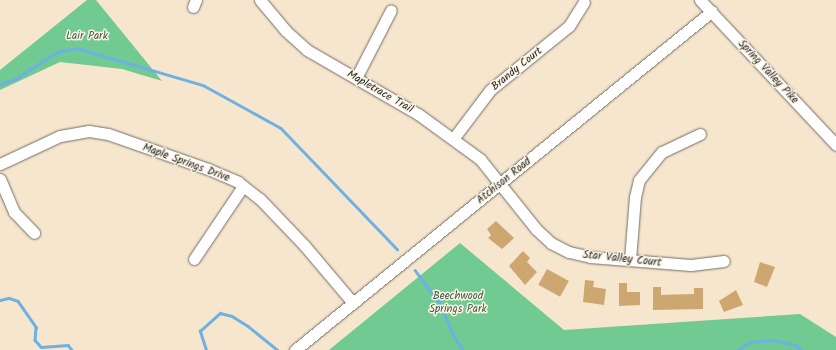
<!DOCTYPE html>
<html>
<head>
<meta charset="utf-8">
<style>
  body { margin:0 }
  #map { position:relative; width:836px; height:350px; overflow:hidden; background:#f7e6ce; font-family:Kalam,sans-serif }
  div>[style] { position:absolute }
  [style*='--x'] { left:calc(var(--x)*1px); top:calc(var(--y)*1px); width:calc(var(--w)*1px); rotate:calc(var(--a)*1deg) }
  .green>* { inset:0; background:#70ca92 }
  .stream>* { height:2.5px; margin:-1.25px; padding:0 1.25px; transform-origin:1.25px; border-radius:1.25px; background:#6db1e3 }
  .building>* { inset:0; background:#cda670; transform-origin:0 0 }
  .roads { filter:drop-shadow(0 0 1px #726c64) drop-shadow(0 0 1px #726c64) }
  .minor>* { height:11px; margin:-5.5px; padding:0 5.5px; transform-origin:5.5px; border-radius:5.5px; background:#fff }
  span { translate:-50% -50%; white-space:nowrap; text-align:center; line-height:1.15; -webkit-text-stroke:3px #fcf5e5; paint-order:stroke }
  .park-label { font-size:11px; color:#405b4a }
  .street-label { font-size:11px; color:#2b2b2b }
</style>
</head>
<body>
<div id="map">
  <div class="green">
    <i style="clip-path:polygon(87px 0,96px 0,162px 81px,122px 69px,60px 62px,0 90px,0 70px)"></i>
    <i style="clip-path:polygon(460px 243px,564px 330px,800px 314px,836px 337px,836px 350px,329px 350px)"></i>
  </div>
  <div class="stream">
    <i style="--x:0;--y:84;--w:16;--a:-18"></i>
    <i style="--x:15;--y:79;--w:50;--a:-32.7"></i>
    <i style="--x:57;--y:52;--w:20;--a:-11"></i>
    <i style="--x:77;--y:48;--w:131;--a:16.4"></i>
    <i style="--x:203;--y:85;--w:89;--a:28.9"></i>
    <i style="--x:281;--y:128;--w:168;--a:46.2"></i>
    <i style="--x:415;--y:270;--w:40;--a:53"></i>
    <i style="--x:439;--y:302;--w:35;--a:66"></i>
    <i style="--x:453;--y:334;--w:19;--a:58"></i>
    <i style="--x:0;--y:300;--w:9;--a:-13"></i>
    <i style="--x:9;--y:298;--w:9;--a:18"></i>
    <i style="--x:18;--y:301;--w:32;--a:55"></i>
    <i style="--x:36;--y:327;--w:13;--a:94"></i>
    <i style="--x:35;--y:340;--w:9;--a:49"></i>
    <i style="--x:41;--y:347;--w:27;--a:-4"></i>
    <i style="--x:68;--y:345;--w:6;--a:51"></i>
    <i style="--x:206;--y:350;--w:20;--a:-108"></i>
    <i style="--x:200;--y:331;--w:27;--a:-42"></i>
    <i style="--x:220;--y:313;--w:12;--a:14"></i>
    <i style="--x:232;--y:316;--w:19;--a:32"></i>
    <i style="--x:248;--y:326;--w:38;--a:39"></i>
    <i style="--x:737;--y:350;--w:16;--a:-30"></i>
    <i style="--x:751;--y:342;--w:23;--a:-5"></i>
    <i style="--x:774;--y:340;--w:23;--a:13"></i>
    <i style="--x:796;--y:345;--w:8;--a:40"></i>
  </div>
  <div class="building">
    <i style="clip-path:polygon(496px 221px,514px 238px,502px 249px,488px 238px,491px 235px,487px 229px)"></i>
    <i style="clip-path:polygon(523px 251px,530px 258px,527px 262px,537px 272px,525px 285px,509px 266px)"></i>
    <i style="clip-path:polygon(760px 262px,775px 267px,767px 287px,754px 282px)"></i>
    <i style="left:547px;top:269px;width:25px;height:18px;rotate:29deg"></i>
    <i style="clip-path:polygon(585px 280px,594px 281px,593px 287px,606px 289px,604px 305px,583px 302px)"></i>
    <i style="clip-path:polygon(619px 283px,627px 283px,627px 292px,640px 292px,640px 305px,619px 306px)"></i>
    <i style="clip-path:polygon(653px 287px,661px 287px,661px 295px,694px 294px,694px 288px,703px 288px,703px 309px,653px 310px)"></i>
    <i style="clip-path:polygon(736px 290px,743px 305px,724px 312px,719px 301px)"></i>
  </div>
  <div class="roads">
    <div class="minor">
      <i style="--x:260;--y:0;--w:40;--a:50"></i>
      <i style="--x:286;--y:31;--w:28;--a:42"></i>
      <i style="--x:307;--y:50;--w:128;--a:30"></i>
      <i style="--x:418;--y:114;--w:77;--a:36"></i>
      <i style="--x:480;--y:159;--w:90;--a:51.3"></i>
      <i style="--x:536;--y:229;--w:21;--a:43"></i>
      <i style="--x:551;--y:243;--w:20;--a:27"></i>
      <i style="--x:569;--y:252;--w:22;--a:13"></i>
      <i style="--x:590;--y:257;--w:101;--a:4.5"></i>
      <i style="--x:691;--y:265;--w:33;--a:-7"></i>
      <i style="--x:700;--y:0;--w:199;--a:46.8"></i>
      <i style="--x:193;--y:7;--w:8;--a:-67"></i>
      <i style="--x:356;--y:78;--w:76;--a:-62.8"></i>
      <i style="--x:453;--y:139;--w:61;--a:-52.9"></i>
      <i style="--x:490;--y:90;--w:102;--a:-39"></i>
      <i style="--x:569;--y:26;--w:28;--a:-58"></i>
      <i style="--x:0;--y:164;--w:66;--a:-25"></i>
      <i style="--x:60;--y:136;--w:29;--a:-10"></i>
      <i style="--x:89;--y:131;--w:19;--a:9"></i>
      <i style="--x:108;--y:134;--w:106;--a:19.3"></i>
      <i style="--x:208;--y:169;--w:33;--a:23"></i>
      <i style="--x:238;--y:182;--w:28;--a:38"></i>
      <i style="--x:260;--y:199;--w:64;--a:46.3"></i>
      <i style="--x:304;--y:245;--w:76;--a:49.8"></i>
      <i style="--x:0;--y:179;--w:36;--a:67"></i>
      <i style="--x:14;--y:212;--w:29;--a:46"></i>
      <i style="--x:194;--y:259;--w:88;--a:-56.1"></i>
      <i style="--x:630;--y:260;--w:63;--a:-85.5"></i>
      <i style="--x:635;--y:197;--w:17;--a:-77"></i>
      <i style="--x:639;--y:180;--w:36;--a:-51"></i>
      <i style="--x:662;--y:152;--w:42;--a:-25.3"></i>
      <i style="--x:295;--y:350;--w:537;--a:-39.11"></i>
    </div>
  </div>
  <div class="park-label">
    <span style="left:87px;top:36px">Lair Park</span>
    <span style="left:458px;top:303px">Beechwood<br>Springs Park</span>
  </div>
  <div class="street-label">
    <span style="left:517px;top:69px;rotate:-39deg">Brandy Court</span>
    <span style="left:768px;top:72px;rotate:47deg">Spring Valley Pike</span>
    <span style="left:380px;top:92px;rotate:30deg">Mapletrace Trail</span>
    <span style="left:186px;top:163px;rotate:20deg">Maple Springs Drive</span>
    <span style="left:504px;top:181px;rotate:-39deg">Atchison Road</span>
    <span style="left:622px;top:259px;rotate:6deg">Star Valley Court</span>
  </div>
</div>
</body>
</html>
